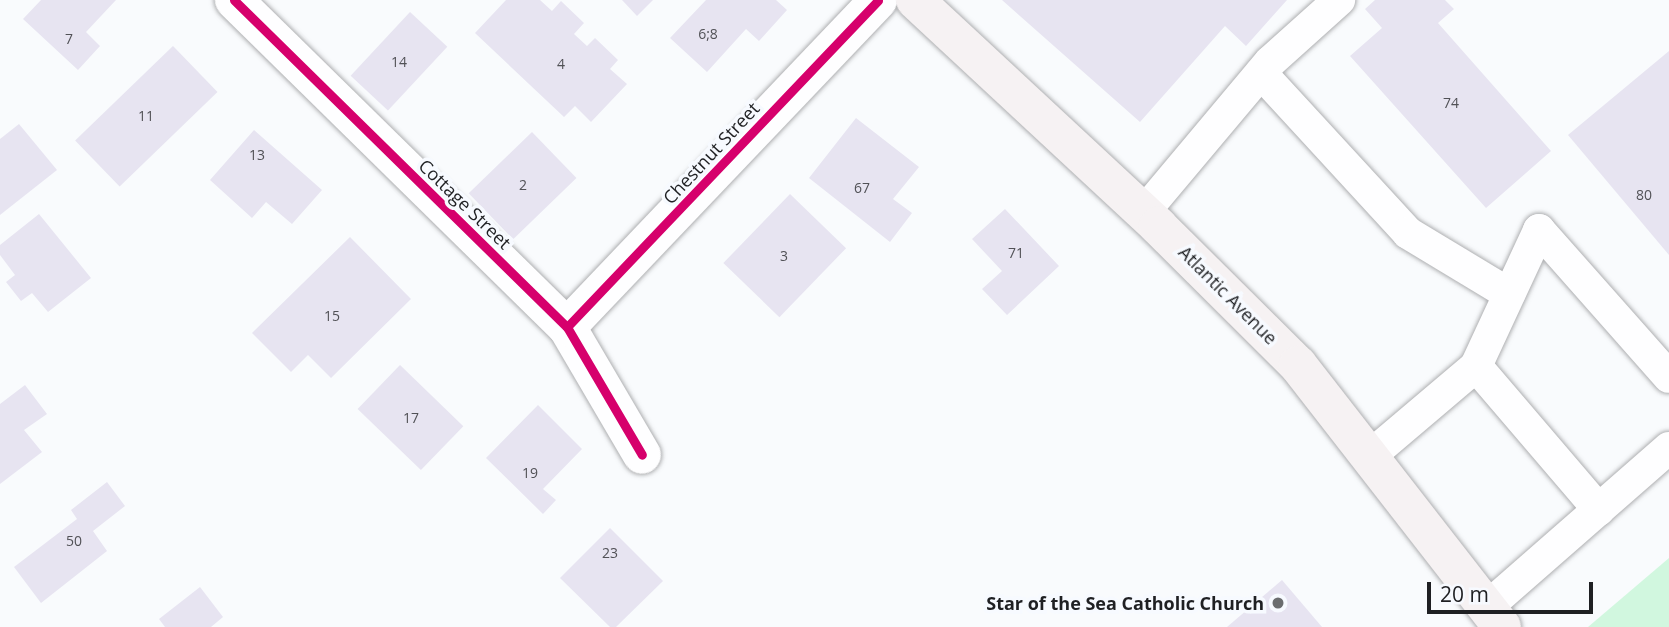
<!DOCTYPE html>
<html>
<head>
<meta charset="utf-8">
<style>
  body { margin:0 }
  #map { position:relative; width:1669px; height:627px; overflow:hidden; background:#f9fbfd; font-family:"Open Sans",sans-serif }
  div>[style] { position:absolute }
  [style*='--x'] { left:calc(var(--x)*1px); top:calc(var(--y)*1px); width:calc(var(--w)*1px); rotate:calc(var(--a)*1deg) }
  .green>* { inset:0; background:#d1f7df }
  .building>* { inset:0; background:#e7e4f1; transform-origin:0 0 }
  .roads { filter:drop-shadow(0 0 2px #aeafb1) drop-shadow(0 0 2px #aeafb1) }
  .lane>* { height:32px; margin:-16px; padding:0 16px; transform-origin:16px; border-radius:16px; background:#fefeff }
  .street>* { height:38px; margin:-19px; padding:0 19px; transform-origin:19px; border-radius:19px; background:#fefeff }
  .primary>* { height:38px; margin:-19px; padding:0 19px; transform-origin:19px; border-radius:19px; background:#f6f2f3 }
  .cycleway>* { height:9px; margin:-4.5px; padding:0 4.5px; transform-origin:4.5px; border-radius:4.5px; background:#d6006c }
  .dots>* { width:19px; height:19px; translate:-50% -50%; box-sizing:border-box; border:4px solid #f7faff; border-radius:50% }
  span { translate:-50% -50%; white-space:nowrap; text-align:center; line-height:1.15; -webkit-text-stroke:7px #f7faff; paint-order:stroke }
  .number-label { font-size:14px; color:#515156 }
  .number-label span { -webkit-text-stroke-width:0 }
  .street-label { font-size:18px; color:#1f2023 }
  .poi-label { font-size:18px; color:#1f2023; font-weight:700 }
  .right { translate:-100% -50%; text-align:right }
  .scale { position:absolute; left:1427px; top:582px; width:166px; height:32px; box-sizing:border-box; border:4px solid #1f2023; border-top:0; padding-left:9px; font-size:21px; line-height:24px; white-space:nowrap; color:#1f2023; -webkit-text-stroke:5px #f7faff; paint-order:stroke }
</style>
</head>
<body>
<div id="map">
  <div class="green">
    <i style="clip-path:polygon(1669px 558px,1669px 627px,1588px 627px)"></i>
  </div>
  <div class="building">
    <i style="clip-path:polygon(41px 0,116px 0,86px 32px,100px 46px,78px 70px,23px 19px)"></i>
    <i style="clip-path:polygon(506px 0,540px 0,552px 11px,561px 1px,584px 23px,574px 34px,587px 46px,595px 38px,618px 60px,610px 69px,627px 84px,591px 122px,575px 106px,564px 117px,475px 33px)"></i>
    <i style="clip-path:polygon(622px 0,653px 0,637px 16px)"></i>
    <i style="clip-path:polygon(706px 0,776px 0,787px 10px,759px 41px,746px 29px,707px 72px,670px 38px)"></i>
    <i style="clip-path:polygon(1002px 0,1287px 0,1246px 46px,1225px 26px,1140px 122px)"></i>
    <i style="clip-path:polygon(1375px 0,1445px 0,1454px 9px,1438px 23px,1551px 151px,1486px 208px,1350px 56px,1382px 28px,1365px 9px)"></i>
    <i style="left:410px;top:12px;width:51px;height:87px;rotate:43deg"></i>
    <i style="left:173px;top:46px;width:64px;height:136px;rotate:46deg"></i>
    <i style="clip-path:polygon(1669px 51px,1669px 255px,1568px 135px)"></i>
    <i style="clip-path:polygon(856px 118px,919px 167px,893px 199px,912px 213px,890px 242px,809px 178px)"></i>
    <i style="clip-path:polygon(19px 124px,57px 170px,0 215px,0 139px)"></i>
    <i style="clip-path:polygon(254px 130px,322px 190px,292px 224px,266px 202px,252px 218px,210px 180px)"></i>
    <i style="left:532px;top:132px;width:64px;height:88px;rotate:46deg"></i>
    <i style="left:790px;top:194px;width:78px;height:96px;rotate:44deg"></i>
    <i style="clip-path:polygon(1005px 209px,1059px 266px,1007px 315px,982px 289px,1002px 271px,972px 239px)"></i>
    <i style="clip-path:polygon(39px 214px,91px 278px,48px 312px,32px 293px,21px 301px,6px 282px,15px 275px,0 255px,0 245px)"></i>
    <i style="clip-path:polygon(350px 237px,411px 299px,331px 378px,308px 355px,291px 372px,252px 333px)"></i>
    <i style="left:400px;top:365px;width:88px;height:61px;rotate:44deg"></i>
    <i style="clip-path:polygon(25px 385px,47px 414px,24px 430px,42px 452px,0 484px,0 404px)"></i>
    <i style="clip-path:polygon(538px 405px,582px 449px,543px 489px,556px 500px,543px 514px,486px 458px)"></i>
    <i style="clip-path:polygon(107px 482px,125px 506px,93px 531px,107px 551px,41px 603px,14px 567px,77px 519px,71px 510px)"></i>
    <i style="clip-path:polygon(610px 528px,663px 581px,616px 627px,610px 627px,560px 578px)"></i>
    <i style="clip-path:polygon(1282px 580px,1322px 627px,1227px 627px)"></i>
    <i style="clip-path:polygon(200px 587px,223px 617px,211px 627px,165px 627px,159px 619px)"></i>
  </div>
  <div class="roads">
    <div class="lane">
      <i style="--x:1261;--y:73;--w:217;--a:47.4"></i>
      <i style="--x:1408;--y:233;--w:118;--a:31.1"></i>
      <i style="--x:1144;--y:212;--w:196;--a:-50"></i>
      <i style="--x:1270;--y:62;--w:93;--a:-41.9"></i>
      <i style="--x:1476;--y:366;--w:189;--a:49.5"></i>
      <i style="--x:1370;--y:456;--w:139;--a:-40.3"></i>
      <i style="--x:1476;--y:366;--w:150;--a:-65.1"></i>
      <i style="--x:1539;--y:230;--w:196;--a:48.5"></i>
      <i style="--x:1486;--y:608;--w:243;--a:-41.2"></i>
    </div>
    <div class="street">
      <i style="--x:234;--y:0;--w:467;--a:44.5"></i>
      <i style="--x:567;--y:327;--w:148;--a:59.6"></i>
      <i style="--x:567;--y:327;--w:451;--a:-46.4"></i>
    </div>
    <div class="primary">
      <i style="--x:915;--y:0;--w:332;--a:42.9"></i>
      <i style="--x:1158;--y:226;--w:197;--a:44.8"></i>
      <i style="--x:1298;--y:365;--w:332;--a:52.1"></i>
    </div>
  </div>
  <div class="cycleway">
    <i style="--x:234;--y:0;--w:467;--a:44.5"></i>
    <i style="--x:567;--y:327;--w:148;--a:59.6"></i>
    <i style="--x:567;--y:327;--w:451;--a:-46.4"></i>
  </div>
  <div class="dots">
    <i style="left:1278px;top:603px;background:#6b6d6f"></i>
  </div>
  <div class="number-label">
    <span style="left:708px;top:34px">6;8</span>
    <span style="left:69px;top:39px">7</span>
    <span style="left:399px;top:62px">14</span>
    <span style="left:561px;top:64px">4</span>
    <span style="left:1451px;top:103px">74</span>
    <span style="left:146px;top:116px">11</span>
    <span style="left:257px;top:155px">13</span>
    <span style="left:523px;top:185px">2</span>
    <span style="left:862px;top:188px">67</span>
    <span style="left:1644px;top:195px">80</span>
    <span style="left:1016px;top:253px">71</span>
    <span style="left:784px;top:256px">3</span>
    <span style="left:332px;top:316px">15</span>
    <span style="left:411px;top:418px">17</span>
    <span style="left:530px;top:473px">19</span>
    <span style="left:74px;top:541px">50</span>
    <span style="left:610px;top:553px">23</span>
  </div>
  <div class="street-label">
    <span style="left:711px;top:153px;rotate:-47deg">Chestnut Street</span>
    <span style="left:465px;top:204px;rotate:44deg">Cottage Street</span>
    <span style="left:1228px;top:295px;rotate:45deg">Atlantic Avenue</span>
  </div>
  <div class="poi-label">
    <span class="right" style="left:1264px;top:603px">Star of the Sea Catholic Church</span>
  </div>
  <div class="scale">20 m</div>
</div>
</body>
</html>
